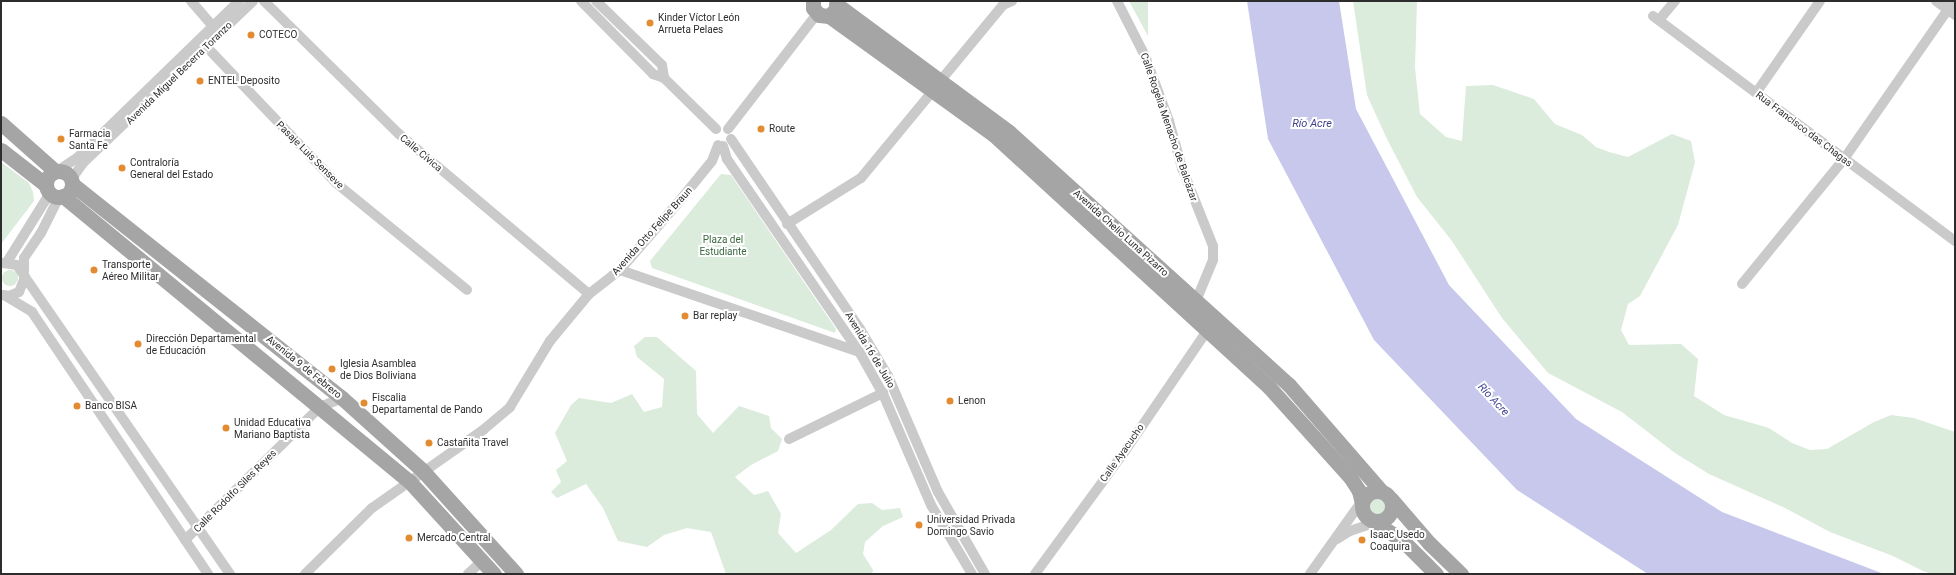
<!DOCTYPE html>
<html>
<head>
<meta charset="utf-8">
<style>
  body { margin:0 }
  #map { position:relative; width:1956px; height:575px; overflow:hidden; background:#fff; font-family:Roboto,sans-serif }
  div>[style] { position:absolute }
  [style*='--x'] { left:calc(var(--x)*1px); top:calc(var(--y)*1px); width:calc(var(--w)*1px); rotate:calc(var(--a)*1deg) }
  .green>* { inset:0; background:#dbebdc }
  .round { border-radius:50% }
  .water>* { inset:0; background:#c7c8eb }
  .street>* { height:10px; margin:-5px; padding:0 5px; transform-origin:5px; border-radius:5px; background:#cacaca }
  .primary>* { height:15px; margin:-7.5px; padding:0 7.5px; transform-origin:7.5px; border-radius:7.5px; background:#a5a5a5 }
  .primary>.ring { margin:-7.5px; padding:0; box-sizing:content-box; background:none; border:15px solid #a5a5a5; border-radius:50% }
  .dots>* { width:11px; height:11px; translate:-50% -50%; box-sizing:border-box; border:2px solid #fff; border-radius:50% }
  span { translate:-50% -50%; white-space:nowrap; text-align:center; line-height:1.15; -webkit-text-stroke:4px #fff; paint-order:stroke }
  .poi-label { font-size:10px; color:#2d2d2d }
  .left { translate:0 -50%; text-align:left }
  .street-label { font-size:10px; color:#2d2d2d }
  .park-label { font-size:10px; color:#3b6840 }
  .water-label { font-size:11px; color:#3d3f8e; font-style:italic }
  .frame { position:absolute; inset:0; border:2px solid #2d2d2d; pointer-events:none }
</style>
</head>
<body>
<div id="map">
  <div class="green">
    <i style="clip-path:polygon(1129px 1px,1148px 1px,1148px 36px)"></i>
    <i style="clip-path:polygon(1353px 1px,1417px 1px,1415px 68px,1420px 114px,1446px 137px,1462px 141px,1466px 86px,1493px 85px,1534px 99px,1555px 124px,1582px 135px,1596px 147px,1609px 152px,1628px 157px,1672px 134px,1691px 141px,1695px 162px,1678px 225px,1640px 296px,1628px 304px,1621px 330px,1629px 345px,1681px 344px,1698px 359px,1694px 396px,1724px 415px,1769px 428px,1792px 443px,1810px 450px,1827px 449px,1874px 422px,1891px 415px,1914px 418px,1955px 432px,1955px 574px,1932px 574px,1923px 571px,1893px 556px,1830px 532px,1785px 508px,1709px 474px,1675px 453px,1622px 412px,1548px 373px,1502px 318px,1452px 241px,1417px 197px,1386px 137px,1367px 95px)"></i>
    <i style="clip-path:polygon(1px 162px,29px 183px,33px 192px,34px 201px,1px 244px)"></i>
    <i style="clip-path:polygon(721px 174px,731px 175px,836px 329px,835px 333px,652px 268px,650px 261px)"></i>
    <i class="round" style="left:2px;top:270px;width:16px;height:16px"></i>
    <i style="clip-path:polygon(645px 337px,657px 337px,696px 371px,697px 414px,713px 433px,739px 406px,769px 416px,771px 428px,782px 439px,778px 451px,751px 465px,735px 477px,754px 495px,768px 491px,781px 514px,778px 533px,796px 553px,831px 530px,858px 504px,872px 503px,882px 510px,900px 508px,903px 517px,883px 526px,865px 542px,863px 554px,873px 570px,872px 574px,726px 574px,711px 532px,687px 528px,664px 535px,647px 547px,618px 541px,603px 508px,586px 484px,557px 498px,551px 492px,561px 482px,556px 470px,567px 461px,555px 433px,571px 405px,579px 398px,611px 403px,632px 394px,644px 412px,662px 407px,664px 379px,637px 357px,634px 346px)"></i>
    <i class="round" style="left:1367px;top:496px;width:20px;height:20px"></i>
  </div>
  <div class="water">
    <i style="clip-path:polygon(1247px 1px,1339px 1px,1356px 109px,1449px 285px,1576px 419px,1722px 512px,1884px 574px,1648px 574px,1517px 490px,1374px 340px,1268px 139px)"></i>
  </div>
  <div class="street">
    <i style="--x:191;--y:1;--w:33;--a:49"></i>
    <i style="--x:264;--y:1;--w:190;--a:44.6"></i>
    <i style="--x:399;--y:134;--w:248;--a:40.1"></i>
    <i style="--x:581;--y:1;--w:103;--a:45.4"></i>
    <i style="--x:653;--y:74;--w:12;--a:20"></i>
    <i style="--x:664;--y:78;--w:73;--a:44.4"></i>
    <i style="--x:596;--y:1;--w:92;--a:44.1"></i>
    <i style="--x:662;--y:65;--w:13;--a:81"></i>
    <i style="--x:1117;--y:1;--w:62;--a:63"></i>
    <i style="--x:1145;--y:56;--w:69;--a:69.7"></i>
    <i style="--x:1169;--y:121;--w:49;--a:74.5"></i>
    <i style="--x:1182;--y:168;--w:84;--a:68.3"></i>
    <i style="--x:1213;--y:246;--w:14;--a:90"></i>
    <i style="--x:1213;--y:260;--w:44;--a:112.5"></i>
    <i style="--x:1936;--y:1;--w:24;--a:36"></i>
    <i style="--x:1653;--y:16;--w:377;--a:36.7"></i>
    <i style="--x:1659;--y:20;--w:25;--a:-50"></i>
    <i style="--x:200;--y:40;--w:197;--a:46.4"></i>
    <i style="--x:336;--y:183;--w:169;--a:39.2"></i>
    <i style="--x:941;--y:80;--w:97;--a:-50.4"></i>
    <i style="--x:1003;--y:5;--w:10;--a:-24"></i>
    <i style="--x:1756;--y:93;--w:112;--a:-55.2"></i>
    <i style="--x:728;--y:129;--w:145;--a:-52.3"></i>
    <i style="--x:731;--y:139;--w:230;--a:55.8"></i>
    <i style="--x:860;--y:329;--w:55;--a:59.2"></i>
    <i style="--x:888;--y:376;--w:126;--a:66.7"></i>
    <i style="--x:938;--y:492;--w:95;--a:60.2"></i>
    <i style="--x:723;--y:146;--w:14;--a:73"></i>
    <i style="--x:727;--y:159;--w:235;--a:55.6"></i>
    <i style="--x:860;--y:353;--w:47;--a:60.7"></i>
    <i style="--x:883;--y:394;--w:121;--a:66.6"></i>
    <i style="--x:931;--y:505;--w:80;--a:59.3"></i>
    <i style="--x:59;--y:170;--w:23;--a:-34"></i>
    <i style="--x:78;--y:157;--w:224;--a:-44.1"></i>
    <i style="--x:71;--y:180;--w:21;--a:-55"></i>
    <i style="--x:83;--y:163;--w:235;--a:-43.6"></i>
    <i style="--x:787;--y:224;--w:87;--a:-31.9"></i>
    <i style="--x:861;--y:178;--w:112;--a:-50.5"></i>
    <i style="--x:7;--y:262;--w:81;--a:-58.1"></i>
    <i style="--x:620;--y:270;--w:256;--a:18.9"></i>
    <i style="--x:24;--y:272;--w:14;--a:-90"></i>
    <i style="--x:24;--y:258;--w:30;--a:-56"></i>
    <i style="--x:41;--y:233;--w:40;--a:-63.4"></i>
    <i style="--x:25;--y:277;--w:361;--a:55.4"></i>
    <i style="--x:1742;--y:284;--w:161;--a:-50.8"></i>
    <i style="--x:1844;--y:159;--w:193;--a:-55.2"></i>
    <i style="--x:3;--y:295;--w:6;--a:9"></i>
    <i style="--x:9;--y:296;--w:11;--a:-22"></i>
    <i style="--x:19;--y:292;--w:16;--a:-68"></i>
    <i style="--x:25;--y:277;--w:14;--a:-124"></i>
    <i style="--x:17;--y:265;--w:14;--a:-172"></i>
    <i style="--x:4;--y:295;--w:33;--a:31"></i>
    <i style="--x:32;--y:312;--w:316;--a:56.1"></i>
    <i style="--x:789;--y:439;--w:105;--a:-26.1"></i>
    <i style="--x:1337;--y:539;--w:15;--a:-32"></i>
    <i style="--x:1350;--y:531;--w:31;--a:-19"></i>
    <i style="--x:185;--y:540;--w:190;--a:-44.6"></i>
    <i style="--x:320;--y:407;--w:24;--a:-22"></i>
    <i style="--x:305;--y:574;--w:94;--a:-44.6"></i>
    <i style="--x:372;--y:508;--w:136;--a:-35.1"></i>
    <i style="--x:483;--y:430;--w:35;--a:-40"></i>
    <i style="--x:510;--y:407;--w:77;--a:-58.8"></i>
    <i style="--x:550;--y:341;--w:61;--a:-50.3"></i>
    <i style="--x:589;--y:294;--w:39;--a:-38"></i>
    <i style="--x:620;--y:270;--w:87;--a:-49.2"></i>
    <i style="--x:677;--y:204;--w:55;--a:-50.9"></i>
    <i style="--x:712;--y:161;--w:17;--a:-69"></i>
    <i style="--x:468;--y:574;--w:19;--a:-43"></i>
    <i style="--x:1035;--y:574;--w:152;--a:-53.8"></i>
    <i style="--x:1125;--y:451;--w:145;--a:-55.7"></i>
    <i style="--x:1310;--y:574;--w:93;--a:-54.6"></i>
  </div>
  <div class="primary">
    <i style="--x:813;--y:1;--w:7;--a:90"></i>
    <i style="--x:813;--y:8;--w:9;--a:49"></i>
    <i style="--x:819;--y:15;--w:10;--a:6"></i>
    <i style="--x:829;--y:16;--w:8;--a:-45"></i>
    <i style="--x:836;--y:4;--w:215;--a:36.5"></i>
    <i style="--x:1009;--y:132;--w:377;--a:42.1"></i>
    <i style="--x:1289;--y:385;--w:140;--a:49"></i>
    <i style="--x:829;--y:16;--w:203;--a:35.8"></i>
    <i style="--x:994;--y:135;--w:373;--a:42.5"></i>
    <i style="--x:1269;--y:387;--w:121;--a:48"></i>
    <i style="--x:1350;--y:477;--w:17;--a:57"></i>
    <i style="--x:1359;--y:491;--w:12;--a:76"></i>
    <i style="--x:1;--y:123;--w:72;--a:41.6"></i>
    <i style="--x:1;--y:150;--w:57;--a:37.9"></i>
    <i class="ring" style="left:46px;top:171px;width:11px;height:11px"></i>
    <i style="--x:72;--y:184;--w:345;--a:38.4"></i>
    <i style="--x:342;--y:398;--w:109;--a:42"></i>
    <i style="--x:423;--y:471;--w:139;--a:47.9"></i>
    <i style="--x:63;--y:196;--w:448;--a:39.5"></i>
    <i style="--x:409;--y:481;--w:126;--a:47.6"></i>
    <i class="ring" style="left:1362px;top:491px;width:15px;height:15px"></i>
    <i style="--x:1391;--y:499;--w:58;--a:49.2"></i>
    <i style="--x:1429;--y:543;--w:45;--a:44.1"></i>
    <i style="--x:1371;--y:520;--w:37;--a:33"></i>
    <i style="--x:1402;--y:540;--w:48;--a:45"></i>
  </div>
  <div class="dots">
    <i style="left:650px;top:23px;background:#e28b31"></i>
    <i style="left:251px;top:35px;background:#e28b31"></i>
    <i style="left:200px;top:81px;background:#e28b31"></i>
    <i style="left:761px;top:129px;background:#e28b31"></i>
    <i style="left:61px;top:139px;background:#e28b31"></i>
    <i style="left:122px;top:168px;background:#e28b31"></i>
    <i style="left:94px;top:270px;background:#e28b31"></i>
    <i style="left:685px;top:316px;background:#e28b31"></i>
    <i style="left:138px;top:344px;background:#e28b31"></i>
    <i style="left:332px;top:369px;background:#e28b31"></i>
    <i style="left:950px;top:401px;background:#e28b31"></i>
    <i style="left:364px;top:403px;background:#e28b31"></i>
    <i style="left:77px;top:406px;background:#e28b31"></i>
    <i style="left:226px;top:428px;background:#e28b31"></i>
    <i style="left:429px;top:443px;background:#e28b31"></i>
    <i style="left:919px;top:525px;background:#e28b31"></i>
    <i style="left:409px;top:538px;background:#e28b31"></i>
    <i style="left:1362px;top:540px;background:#e28b31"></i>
  </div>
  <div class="poi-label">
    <span class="left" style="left:658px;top:23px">Kinder Víctor León<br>Arrueta Pelaes</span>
    <span class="left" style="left:259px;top:35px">COTECO</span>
    <span class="left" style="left:208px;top:81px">ENTEL Deposito</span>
    <span class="left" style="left:769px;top:129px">Route</span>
    <span class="left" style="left:69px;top:139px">Farmacia<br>Santa Fe</span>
    <span class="left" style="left:130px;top:168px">Contraloría<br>General del Estado</span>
    <span class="left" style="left:102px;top:270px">Transporte<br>Aéreo Militar</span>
    <span class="left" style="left:693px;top:316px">Bar replay</span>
    <span class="left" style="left:146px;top:344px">Dirección Departamental<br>de Educación</span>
    <span class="left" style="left:340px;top:369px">Iglesia Asamblea<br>de Dios Boliviana</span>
    <span class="left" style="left:372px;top:403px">Fiscalia<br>Departamental de Pando</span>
    <span class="left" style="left:958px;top:401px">Lenon</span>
    <span class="left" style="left:85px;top:406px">Banco BISA</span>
    <span class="left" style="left:234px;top:428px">Unidad Educativa<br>Mariano Baptista</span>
    <span class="left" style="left:437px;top:443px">Castañita Travel</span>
    <span class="left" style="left:927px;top:525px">Universidad Privada<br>Domingo Savio</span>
    <span class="left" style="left:1370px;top:540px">Isaac Usedo<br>Coaquira</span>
    <span class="left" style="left:417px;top:538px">Mercado Central</span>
  </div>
  <div class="street-label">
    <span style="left:179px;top:73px;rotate:-44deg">Avenida Miguel Becerra Toranzo</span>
    <span style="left:1169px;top:127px;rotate:71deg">Calle Rogelia Menacho de Balcázar</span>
    <span style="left:1804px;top:129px;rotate:37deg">Rua Francisco das Chagas</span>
    <span style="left:421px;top:153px;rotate:40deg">Calle Cívica</span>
    <span style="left:310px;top:155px;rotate:45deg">Pasaje Luis Senseve</span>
    <span style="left:652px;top:231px;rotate:-48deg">Avenida Otto Felipe Braun</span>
    <span style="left:1121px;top:233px;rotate:42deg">Avenida Chelio Luna Pizarro</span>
    <span style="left:870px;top:350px;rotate:59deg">Avenida 16 de Julio</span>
    <span style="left:304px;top:367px;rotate:39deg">Avenida 9 de Febrero</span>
    <span style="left:1122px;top:453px;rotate:-55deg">Calle Ayacucho</span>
    <span style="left:235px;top:491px;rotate:-45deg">Calle Rodolfo Siles Reyes</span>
  </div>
  <div class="park-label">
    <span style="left:723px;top:245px">Plaza del<br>Estudiante</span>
  </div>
  <div class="water-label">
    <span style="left:1312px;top:124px">Río Acre</span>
    <span style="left:1493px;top:400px;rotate:47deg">Río Acre</span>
  </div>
  <div class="frame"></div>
</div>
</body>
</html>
